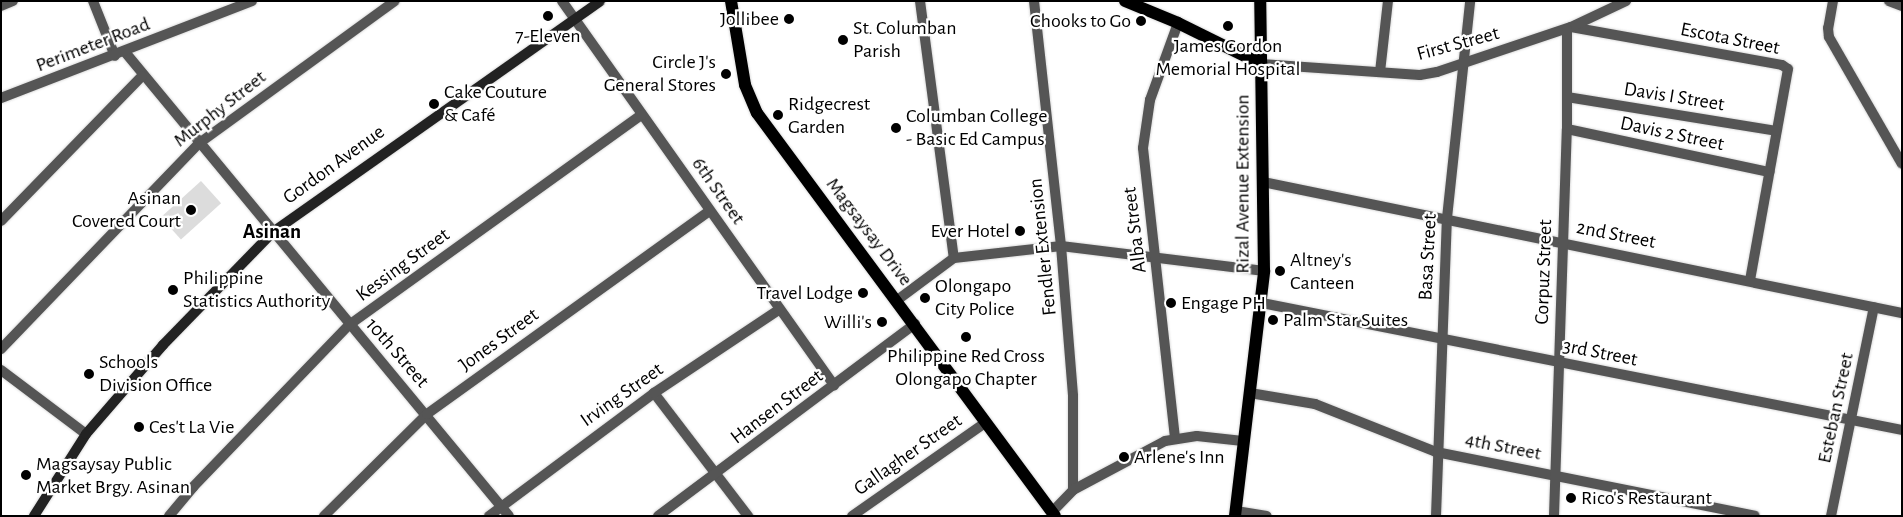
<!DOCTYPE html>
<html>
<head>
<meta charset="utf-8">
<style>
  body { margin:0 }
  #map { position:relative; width:1903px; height:517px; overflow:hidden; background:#fff; font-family:"Alegreya Sans",sans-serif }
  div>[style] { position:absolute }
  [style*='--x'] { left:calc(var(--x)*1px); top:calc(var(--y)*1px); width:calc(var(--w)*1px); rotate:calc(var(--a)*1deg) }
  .green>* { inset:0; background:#dcdcdc; transform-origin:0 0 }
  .roads { filter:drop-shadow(0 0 1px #dbdbdb) drop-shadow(0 0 1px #dbdbdb) }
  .minor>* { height:10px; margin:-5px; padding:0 5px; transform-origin:5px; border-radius:5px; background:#555 }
  .tertiary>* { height:10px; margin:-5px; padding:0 5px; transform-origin:5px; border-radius:5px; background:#555 }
  .secondary>* { height:10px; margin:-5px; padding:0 5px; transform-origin:5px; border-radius:5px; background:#222 }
  .primary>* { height:12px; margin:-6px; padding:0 6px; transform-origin:6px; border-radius:6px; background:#000 }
  .dots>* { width:14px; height:14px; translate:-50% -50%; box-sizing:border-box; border:2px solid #fff; border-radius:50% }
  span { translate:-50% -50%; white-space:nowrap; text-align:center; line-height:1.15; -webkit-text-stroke:4.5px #fff; paint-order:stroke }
  .poi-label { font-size:20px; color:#000 }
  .right { translate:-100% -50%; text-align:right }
  .left { translate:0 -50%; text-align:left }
  .street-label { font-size:20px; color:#000 }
  .neighbourhood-label { font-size:21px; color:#000; font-weight:700 }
  .frame { position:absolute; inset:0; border:2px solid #000; pointer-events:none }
</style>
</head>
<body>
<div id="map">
  <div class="green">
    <i style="left:201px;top:181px;width:30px;height:54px;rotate:48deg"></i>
  </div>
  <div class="roads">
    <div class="minor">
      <i style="--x:93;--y:1;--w:59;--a:68.2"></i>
      <i style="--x:562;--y:1;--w:471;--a:54.7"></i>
      <i style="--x:920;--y:1;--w:259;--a:82.5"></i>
      <i style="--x:1034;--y:1;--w:246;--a:83.7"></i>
      <i style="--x:1061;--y:246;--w:150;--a:85.4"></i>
      <i style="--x:1073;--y:396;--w:94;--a:90"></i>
      <i style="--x:1889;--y:1;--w:14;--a:21"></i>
      <i style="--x:1;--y:6;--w:13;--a:-23"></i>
      <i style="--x:1571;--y:27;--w:214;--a:10.2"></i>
      <i style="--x:1782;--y:65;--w:7;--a:34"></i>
      <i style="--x:1788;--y:69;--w:214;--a:100.2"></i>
      <i style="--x:125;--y:52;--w:602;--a:50.39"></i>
      <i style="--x:1380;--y:72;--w:71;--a:-83.6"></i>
      <i style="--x:1567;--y:97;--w:212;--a:9.2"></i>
      <i style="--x:1;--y:98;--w:269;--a:-21.1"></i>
      <i style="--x:1567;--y:129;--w:207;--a:12"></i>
      <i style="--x:1263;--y:182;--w:652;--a:11.59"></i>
      <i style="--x:1;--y:221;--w:202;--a:-45.8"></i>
      <i style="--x:896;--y:301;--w:72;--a:-36.6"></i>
      <i style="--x:954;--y:258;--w:108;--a:-6.4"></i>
      <i style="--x:1061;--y:246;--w:205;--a:7"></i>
      <i style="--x:1262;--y:303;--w:652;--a:11.22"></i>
      <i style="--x:1;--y:349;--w:284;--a:-46.1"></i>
      <i style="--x:198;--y:144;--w:243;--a:-36"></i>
      <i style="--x:1;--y:370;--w:106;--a:37"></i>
      <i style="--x:654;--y:393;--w:155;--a:52.6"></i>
      <i style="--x:1250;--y:393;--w:66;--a:9.6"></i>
      <i style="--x:1315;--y:404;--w:130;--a:21.6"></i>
      <i style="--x:1436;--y:452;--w:325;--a:11.3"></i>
      <i style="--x:1175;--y:438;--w:292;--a:-96.3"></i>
      <i style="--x:1143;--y:148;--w:49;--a:-81.7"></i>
      <i style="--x:1150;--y:100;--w:82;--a:-70"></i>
      <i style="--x:1236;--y:511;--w:31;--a:9"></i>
      <i style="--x:1052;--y:512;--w:30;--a:-46"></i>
      <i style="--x:1073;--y:490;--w:104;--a:-28"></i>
      <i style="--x:1165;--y:441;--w:32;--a:-9"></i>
      <i style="--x:1197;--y:436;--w:46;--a:6.2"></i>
      <i style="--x:169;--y:516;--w:38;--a:-50"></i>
      <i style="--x:193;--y:487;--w:225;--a:-46.1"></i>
      <i style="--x:349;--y:325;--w:360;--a:-35.7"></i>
      <i style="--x:324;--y:516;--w:145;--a:-44.7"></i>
      <i style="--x:427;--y:414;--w:348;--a:-35.7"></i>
      <i style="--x:489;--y:516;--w:206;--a:-36.7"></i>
      <i style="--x:654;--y:393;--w:151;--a:-33.7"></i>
      <i style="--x:658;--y:516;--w:321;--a:-36.8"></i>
      <i style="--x:852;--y:516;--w:162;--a:-35"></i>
      <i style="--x:1436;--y:516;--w:298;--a:-87.9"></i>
      <i style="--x:1447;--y:218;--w:218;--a:-83.9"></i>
      <i style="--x:1831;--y:516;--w:213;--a:-78.4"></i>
    </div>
    <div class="tertiary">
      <i style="--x:1833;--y:1;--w:27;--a:100"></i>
      <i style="--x:1828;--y:28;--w:9;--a:84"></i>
      <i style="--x:1829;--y:37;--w:146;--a:60.1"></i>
      <i style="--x:1261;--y:64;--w:159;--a:4"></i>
      <i style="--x:1420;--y:75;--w:17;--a:-10"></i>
      <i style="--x:1437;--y:72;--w:141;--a:-18.6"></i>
      <i style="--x:1571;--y:27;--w:61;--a:-25.3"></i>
      <i style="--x:1554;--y:516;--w:387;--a:-88.1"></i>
      <i style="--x:1567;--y:129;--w:100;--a:-90"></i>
    </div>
    <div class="secondary">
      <i style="--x:34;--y:516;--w:97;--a:-57.6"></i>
      <i style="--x:86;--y:434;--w:118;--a:-49.1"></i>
      <i style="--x:163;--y:345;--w:158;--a:-45.8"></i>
      <i style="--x:273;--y:232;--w:400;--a:-35.2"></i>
    </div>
    <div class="primary">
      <i style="--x:731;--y:1;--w:85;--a:80.5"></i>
      <i style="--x:745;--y:85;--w:30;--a:67"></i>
      <i style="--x:757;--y:113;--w:501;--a:53.52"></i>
      <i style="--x:1125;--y:1;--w:57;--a:22.5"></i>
      <i style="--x:1178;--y:23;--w:93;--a:26.3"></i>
      <i style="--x:1235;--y:516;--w:247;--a:-83.2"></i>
      <i style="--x:1264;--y:271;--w:270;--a:-90.8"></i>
    </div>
  </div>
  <div class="dots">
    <i style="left:548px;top:16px;background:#000"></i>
    <i style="left:789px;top:19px;background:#000"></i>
    <i style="left:1141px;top:21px;background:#000"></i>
    <i style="left:1228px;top:26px;background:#000"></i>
    <i style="left:843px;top:40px;background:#000"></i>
    <i style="left:726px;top:74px;background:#000"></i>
    <i style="left:434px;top:104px;background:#000"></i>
    <i style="left:778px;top:115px;background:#000"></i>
    <i style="left:896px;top:128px;background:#000"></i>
    <i style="left:191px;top:210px;background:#000"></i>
    <i style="left:1020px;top:231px;background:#000"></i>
    <i style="left:1280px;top:271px;background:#000"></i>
    <i style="left:173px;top:290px;background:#000"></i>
    <i style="left:863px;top:293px;background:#000"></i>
    <i style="left:925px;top:298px;background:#000"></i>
    <i style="left:1171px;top:303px;background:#000"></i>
    <i style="left:1273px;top:320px;background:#000"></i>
    <i style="left:882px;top:322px;background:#000"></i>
    <i style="left:966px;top:337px;background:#000"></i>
    <i style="left:89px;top:374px;background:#000"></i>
    <i style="left:139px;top:427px;background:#000"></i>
    <i style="left:1124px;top:457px;background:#000"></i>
    <i style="left:26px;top:475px;background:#000"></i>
    <i style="left:1571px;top:498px;background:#000"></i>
  </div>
  <div class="poi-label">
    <span class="right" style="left:779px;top:19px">Jollibee</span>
    <span class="right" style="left:1131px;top:21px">Chooks to Go</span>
    <span class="left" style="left:853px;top:40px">St. Columban<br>Parish</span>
    <span style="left:548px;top:36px">7-Eleven</span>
    <span style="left:1228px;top:58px">James Gordon<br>Memorial Hospital</span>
    <span class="right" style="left:716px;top:74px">Circle J's<br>General Stores</span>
    <span class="left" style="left:444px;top:104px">Cake Couture<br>&amp; Café</span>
    <span class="left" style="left:788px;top:116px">Ridgecrest<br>Garden</span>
    <span class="left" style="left:906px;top:128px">Columban College<br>- Basic Ed Campus</span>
    <span class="right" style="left:181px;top:210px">Asinan<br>Covered Court</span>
    <span class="right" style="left:1010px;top:231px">Ever Hotel</span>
    <span class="left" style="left:1290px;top:272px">Altney's<br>Canteen</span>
    <span class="left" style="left:183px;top:290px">Philippine<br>Statistics Authority</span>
    <span class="left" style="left:935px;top:298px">Olongapo<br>City Police</span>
    <span class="right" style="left:853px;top:293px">Travel Lodge</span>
    <span class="left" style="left:1181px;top:303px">Engage PH</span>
    <span class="left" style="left:1283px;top:320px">Palm Star Suites</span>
    <span class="right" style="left:872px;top:322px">Willi's</span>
    <span style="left:966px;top:368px">Philippine Red Cross<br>Olongapo Chapter</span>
    <span class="left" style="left:99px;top:374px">Schools<br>Division Office</span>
    <span class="left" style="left:149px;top:427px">Ces't La Vie</span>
    <span class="left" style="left:1134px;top:457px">Arlene's Inn</span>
    <span class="left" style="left:36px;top:476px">Magsaysay Public<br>Market Brgy. Asinan</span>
    <span class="left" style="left:1581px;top:498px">Rico's Restaurant</span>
  </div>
  <div class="street-label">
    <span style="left:1730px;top:39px;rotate:11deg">Escota Street</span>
    <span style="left:1458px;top:44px;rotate:-15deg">First Street</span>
    <span style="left:93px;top:45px;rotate:-21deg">Perimeter Road</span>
    <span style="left:1674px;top:97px;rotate:9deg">Davis I Street</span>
    <span style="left:220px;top:109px;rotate:-38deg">Murphy Street</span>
    <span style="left:1672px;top:134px;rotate:12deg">Davis 2 Street</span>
    <span style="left:334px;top:165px;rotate:-36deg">Gordon Avenue</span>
    <span style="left:1243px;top:184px;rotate:-90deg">Rizal Avenue Extension</span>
    <span style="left:718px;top:191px;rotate:55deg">6th Street</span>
    <span style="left:1135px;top:230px;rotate:-97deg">Alba Street</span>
    <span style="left:869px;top:232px;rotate:53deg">Magsaysay Drive</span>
    <span style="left:1616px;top:235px;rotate:11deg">2nd Street</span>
    <span style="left:1043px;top:247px;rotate:-96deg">Fendler Extension</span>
    <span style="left:1428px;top:257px;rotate:-87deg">Basa Street</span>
    <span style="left:403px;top:265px;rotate:-36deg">Kessing Street</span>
    <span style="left:1544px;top:272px;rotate:-88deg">Corpuz Street</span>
    <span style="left:499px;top:340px;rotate:-36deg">Jones Street</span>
    <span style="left:397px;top:353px;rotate:49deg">10th Street</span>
    <span style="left:1600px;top:353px;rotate:11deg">3rd Street</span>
    <span style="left:622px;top:395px;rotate:-35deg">Irving Street</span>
    <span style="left:777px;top:407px;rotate:-37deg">Hansen Street</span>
    <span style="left:1836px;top:408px;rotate:-78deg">Esteban Street</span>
    <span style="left:1503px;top:447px;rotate:11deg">4th Street</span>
    <span style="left:908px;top:455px;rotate:-35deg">Gallagher Street</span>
  </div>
  <div class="neighbourhood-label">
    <span style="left:272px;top:232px">Asinan</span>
  </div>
  <div class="frame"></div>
</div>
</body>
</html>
